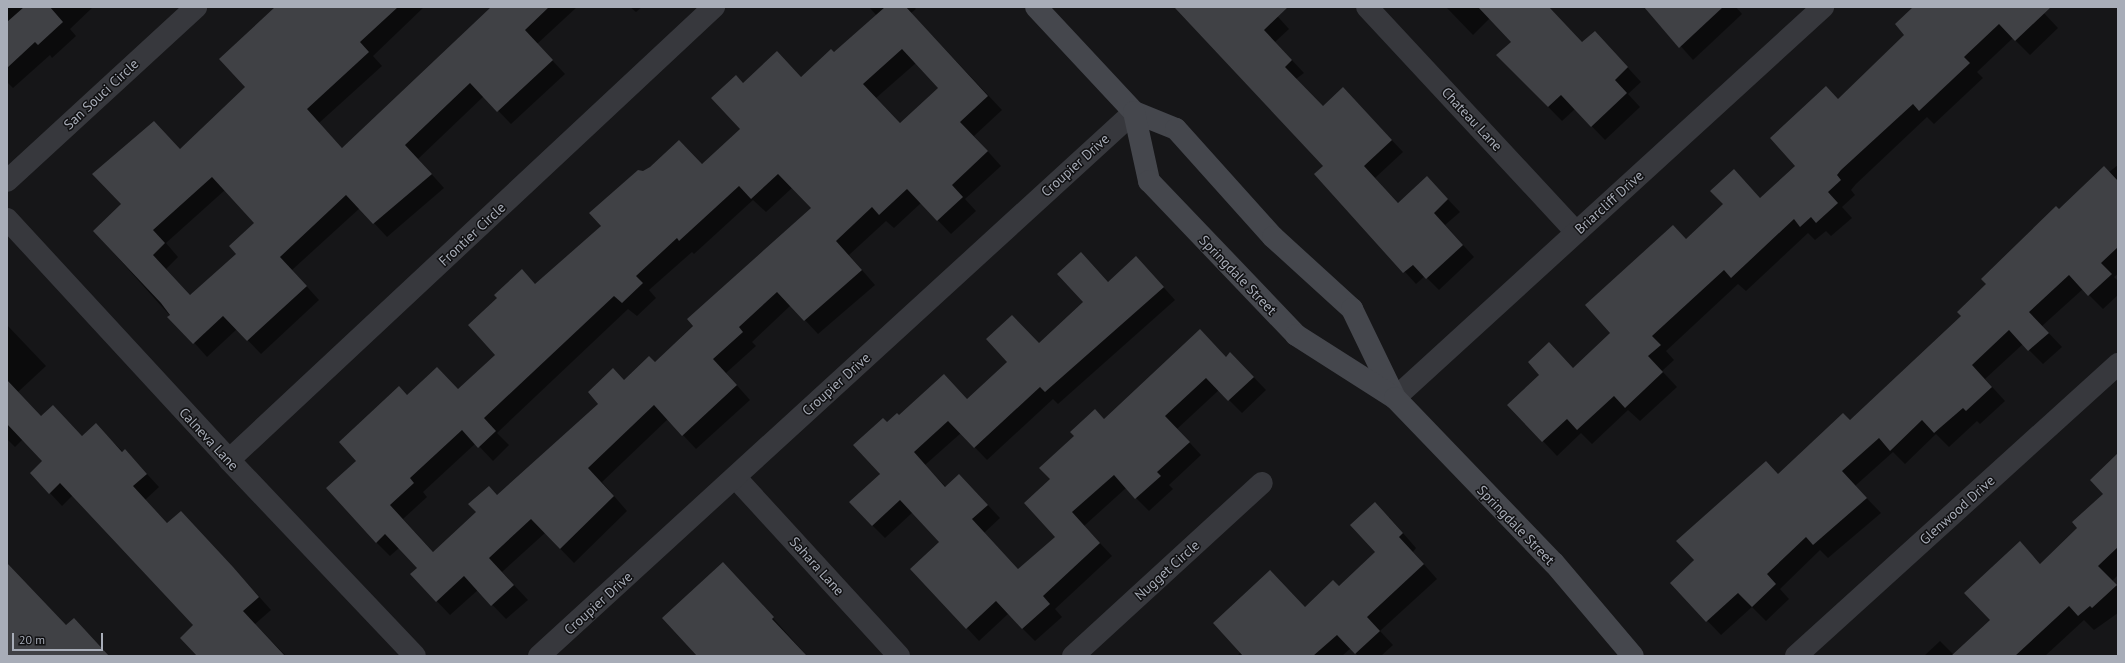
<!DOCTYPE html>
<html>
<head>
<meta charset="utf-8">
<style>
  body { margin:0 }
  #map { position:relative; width:2125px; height:663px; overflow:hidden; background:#161618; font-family:"PT Sans",sans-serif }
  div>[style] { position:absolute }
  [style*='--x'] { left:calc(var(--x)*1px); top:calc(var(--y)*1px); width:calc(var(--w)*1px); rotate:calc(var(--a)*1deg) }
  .shadow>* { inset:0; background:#0007 }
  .building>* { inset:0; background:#404145 }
  .minor>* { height:22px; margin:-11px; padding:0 11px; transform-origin:11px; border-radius:11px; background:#37383d }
  .secondary>* { height:22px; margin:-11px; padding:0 11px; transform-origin:11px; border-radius:11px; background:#45474d }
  span { translate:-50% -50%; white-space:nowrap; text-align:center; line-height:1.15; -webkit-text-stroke:3px #111113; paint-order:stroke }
  .street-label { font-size:14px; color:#a8adb8 }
  .frame { position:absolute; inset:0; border:8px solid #a8adb8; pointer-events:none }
  .scale { position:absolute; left:12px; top:633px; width:91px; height:18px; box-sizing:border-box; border:2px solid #a8adb8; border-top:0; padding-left:5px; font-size:12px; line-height:14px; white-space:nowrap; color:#a8adb8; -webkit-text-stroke:3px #111113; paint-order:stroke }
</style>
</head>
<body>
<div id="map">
  <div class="shadow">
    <i style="clip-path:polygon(7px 7px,93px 7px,70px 29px,76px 36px,52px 58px,50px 55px,13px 88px,7px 82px)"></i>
    <i style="clip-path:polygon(evenodd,278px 7px,424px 7px,373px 56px,382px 66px,319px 123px,343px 149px,493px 7px,577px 7px,537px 44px,565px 74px,511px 124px,484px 96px,418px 159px,444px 188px,387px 237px,360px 208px,292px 270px,319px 300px,261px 354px,237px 329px,207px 357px,94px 231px,122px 204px,154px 122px,180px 150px,247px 87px,278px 7px,225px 190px,255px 223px,237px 254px,190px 296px,166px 269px,178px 257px,166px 243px,225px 190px)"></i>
    <i style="clip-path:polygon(630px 7px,642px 7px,636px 12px)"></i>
    <i style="clip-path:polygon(evenodd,869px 7px,914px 7px,916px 9px,911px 13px,1002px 110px,974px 136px,1001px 166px,965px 199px,976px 211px,951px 234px,921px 203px,894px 228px,886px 221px,849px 255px,875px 285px,818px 334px,791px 305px,752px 342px,756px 346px,726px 373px,750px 400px,696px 449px,668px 419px,602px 482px,627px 511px,574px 563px,545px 533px,502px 572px,528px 600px,506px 619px,478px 590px,450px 615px,411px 574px,419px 568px,399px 548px,390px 556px,376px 542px,357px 461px,407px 396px,458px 390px,497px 355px,536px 285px,602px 226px,644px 172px,702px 165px,741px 129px,744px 84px,801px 77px,834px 54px,877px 16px,869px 7px,916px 63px,939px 88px,901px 124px,876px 98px,916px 63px,869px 7px,792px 188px,812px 208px,655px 363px,624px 381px,434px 553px,403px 519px,427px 497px,423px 492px,476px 443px,493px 461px,509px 445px,497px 433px,628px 309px,637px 316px,656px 298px,649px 290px,692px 252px,694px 254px,753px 200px,766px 212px,792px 188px)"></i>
    <i style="clip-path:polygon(1174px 7px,1269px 7px,1289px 29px,1275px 42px,1304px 73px,1296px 79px,1323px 107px,1355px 101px,1403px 152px,1375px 178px,1399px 204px,1439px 190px,1460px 212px,1445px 225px,1474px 257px,1439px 290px,1425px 276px,1416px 284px,1316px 174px,1324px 166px)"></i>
    <i style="clip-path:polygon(1446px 7px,1548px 7px,1582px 43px,1608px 46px,1641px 82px,1628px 94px,1640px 107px,1605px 140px,1575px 109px,1562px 121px,1497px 55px,1512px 42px,1490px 18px,1473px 35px)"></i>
    <i style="clip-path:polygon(1646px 7px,1736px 7px,1742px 14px,1693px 60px)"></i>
    <i style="clip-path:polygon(1914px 7px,2046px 7px,2042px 11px,2058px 28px,2030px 55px,2013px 38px,1977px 72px,1983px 78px,1934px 124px,1927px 117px,1856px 184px,1851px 190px,1855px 195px,1842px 207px,1852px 218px,1831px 236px,1826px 231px,1815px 240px,1808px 233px,1746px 291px,1738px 284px,1666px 351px,1674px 360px,1662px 371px,1677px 387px,1640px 421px,1628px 410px,1592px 444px,1581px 433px,1557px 456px,1509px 405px,1573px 369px,1612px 333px,1686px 240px,1761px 199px,1797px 166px,1839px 100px,1906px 35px)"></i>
    <i style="clip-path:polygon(2118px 165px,2118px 274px,2114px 277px,2118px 281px,2118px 295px,2103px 309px,2083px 289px,2042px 326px,2062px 347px,2043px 364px,2023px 344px,1985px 379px,2005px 401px,1980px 424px,1977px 421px,1949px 447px,1936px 434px,1905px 464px,1893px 452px,1855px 486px,1881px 513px,1828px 558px,1820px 550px,1780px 589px,1789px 599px,1766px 621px,1752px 607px,1721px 635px,1671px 583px,1778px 475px,1850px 421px,1962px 316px,2059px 211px)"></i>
    <i style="clip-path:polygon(1148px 270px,1175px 300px,1058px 404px,1053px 399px,987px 460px,961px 433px,925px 465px,946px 487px,971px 487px,1000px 518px,984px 533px,1019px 570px,1056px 537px,1051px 479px,1075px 436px,1095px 410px,1105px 420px,1226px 358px,1243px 366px,1266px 390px,1242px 413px,1219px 390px,1177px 429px,1201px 455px,1169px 485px,1173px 489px,1149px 511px,1126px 488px,1084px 526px,1112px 556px,1055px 609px,1062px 617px,1035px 641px,1008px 614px,979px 641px,967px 628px,940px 542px,913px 512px,885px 538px,872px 525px,887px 424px,899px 417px,968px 400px,1039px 344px,1108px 282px)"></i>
    <i style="clip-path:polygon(7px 325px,46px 366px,18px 392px,41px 417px,53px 406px,83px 437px,96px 425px,123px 452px,137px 463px,159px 487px,145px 500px,168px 524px,245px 581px,271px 610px,255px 624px,286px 656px,198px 656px,195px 625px,73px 495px,62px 506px,50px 493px,43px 461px,23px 439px,15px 447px,7px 439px)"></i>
    <i style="clip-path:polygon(2118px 454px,2118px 575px,2112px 581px,2118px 587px,2118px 613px,2094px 630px,2084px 620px,2045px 656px,1924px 656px,1940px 641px,1954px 655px,1991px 620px,2034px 557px,2041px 565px,2079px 528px,2105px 494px)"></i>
    <i style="clip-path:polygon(1389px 517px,1416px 548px,1413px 552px,1437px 579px,1380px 631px,1393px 645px,1381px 656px,1358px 656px,1351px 648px,1342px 656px,1237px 656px,1241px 652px,1270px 571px,1305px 608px,1339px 587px,1376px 552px)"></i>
    <i style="clip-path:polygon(737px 578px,807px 656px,699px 656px)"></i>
  </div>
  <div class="building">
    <i style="clip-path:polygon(24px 7px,50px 7px,63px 22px,38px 45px,35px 42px,7px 68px,7px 22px)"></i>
    <i style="clip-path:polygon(evenodd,275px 7px,398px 7px,360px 42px,369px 52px,307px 109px,342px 148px,491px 7px,549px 7px,525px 30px,553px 60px,497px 112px,470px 83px,405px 145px,432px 174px,373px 224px,346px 195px,280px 257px,307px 286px,247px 341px,223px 316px,193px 344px,167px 317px,170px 315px,161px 303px,93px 231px,121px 204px,92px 174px,154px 121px,180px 149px,245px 87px,219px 59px,275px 7px,212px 177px,254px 223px,229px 246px,236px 254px,190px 295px,153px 255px,165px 243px,153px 230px,212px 177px)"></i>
    <i style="clip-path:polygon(evenodd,885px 7px,906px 7px,988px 96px,960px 122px,988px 151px,952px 185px,963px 197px,937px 221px,907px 189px,879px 215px,872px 207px,836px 241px,862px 270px,804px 321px,777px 292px,739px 327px,743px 332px,713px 359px,737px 385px,682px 436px,654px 405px,588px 468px,614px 496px,560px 549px,531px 519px,489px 558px,514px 585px,491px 606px,464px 576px,436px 602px,410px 574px,417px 568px,385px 534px,376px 543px,326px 488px,356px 461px,339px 442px,399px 386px,407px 395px,437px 367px,458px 389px,495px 355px,468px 325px,497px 298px,494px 295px,522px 269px,535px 284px,601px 226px,589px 213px,638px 170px,643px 171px,650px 167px,679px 140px,702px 164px,740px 129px,711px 98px,736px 75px,743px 83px,777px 51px,801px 77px,831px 49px,834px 52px,885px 7px,902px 49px,938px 88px,900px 123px,863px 84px,902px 49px,885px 7px,778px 174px,811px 208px,687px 319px,693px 326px,655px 362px,649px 356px,624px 380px,613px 368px,588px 392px,598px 404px,497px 495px,489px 486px,468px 504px,476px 512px,433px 552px,390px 505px,414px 483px,410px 478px,462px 430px,478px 448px,496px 431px,484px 418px,614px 296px,622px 303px,643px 283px,636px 276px,677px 238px,679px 241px,739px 186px,751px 199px,778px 174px)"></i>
    <i style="clip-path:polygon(1174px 7px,1288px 7px,1264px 30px,1292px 60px,1285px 67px,1323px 106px,1343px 87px,1392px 140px,1364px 166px,1398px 203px,1427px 176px,1448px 199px,1434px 213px,1463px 245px,1426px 279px,1413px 265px,1403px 273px,1314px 174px,1323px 166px)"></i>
    <i style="clip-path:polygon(1478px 7px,1549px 7px,1582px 42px,1595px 31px,1628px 67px,1615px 80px,1627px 93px,1591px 127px,1561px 95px,1548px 107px,1496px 55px,1511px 42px)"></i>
    <i style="clip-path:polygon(1644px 7px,1723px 7px,1679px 48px)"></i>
    <i style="clip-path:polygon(1913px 7px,2051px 7px,2015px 41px,1999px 24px,1964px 57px,1970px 63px,1919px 111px,1913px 104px,1841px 170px,1837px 175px,1841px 180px,1828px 192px,1838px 203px,1816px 223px,1811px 217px,1800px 227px,1794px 219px,1731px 278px,1724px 270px,1652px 336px,1661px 345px,1648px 356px,1663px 372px,1625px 408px,1614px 396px,1577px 430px,1567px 419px,1542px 442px,1507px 405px,1539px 375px,1528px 362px,1549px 342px,1573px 368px,1610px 333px,1585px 305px,1673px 225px,1686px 239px,1723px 204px,1710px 191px,1734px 169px,1760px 198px,1795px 166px,1770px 138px,1826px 86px,1838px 99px,1904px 35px,1895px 24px)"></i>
    <i style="clip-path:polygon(2104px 166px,2118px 181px,2118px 247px,2101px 263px,2112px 274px,2088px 296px,2069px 275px,2029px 312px,2049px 333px,2028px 351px,2009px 330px,1972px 365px,1992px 387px,1966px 411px,1963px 408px,1934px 433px,1922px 420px,1890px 451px,1879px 438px,1842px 471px,1867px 498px,1813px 545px,1806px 537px,1767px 574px,1776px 584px,1752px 607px,1738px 593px,1706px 622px,1670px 583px,1694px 560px,1676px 541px,1766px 461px,1778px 474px,1843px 413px,1850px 420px,1961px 316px,1957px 312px,1986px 284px,1981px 279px,2056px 206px,2059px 209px)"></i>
    <i style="clip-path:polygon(1081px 252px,1108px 282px,1136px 256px,1164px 287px,1045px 392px,1040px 387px,974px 448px,948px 421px,914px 452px,945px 487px,959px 474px,988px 505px,972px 519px,1018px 569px,1055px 537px,1024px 503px,1050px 479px,1039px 468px,1074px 436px,1070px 432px,1095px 409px,1104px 419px,1200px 329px,1226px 357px,1230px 352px,1254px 377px,1228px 401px,1206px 378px,1165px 416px,1190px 442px,1157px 472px,1161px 476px,1135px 499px,1114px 475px,1072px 512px,1100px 543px,1043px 596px,1050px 604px,1022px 629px,996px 601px,966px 629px,910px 569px,939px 542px,900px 500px,872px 526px,849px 502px,880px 474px,853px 445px,883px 418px,887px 422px,897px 413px,899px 415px,944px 374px,967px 399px,1007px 362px,986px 339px,1012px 315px,1039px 343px,1083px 302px,1057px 274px)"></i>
    <i style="clip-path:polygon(7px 380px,41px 416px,53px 405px,82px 436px,96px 423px,122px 452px,125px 449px,147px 474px,133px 486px,167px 523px,181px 511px,233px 567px,259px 597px,243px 611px,285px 656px,197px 656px,180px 638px,193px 625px,60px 483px,49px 494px,30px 473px,42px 461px,7px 424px)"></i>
    <i style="clip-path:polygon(2118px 453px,2118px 547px,2098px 566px,2117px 585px,2092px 608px,2090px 606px,2078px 616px,2069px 606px,2015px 656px,1951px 656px,1990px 620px,1964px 593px,2020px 541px,2040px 564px,2077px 528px,2072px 522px,2103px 494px,2090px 480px)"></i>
    <i style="clip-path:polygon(1375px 502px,1403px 533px,1399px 537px,1424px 564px,1367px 617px,1380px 631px,1355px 654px,1337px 635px,1313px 656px,1243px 656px,1213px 623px,1270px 570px,1305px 607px,1333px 580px,1339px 586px,1375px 552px,1350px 525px)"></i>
    <i style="clip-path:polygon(723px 562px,774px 617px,772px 619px,807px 656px,697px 656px,662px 618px)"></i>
    <i style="clip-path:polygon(7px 563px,66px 625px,74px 618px,109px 656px,7px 656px)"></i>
  </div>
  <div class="minor">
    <i style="--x:1367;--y:7;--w:307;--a:47.1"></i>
    <i style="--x:7;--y:181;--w:257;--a:-42.6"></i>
    <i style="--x:7;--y:219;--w:328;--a:47.3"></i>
    <i style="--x:229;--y:460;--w:270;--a:46.5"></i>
    <i style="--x:1395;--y:398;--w:580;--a:-42.41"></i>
    <i style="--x:229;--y:460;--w:664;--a:-43.05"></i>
    <i style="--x:735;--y:477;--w:243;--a:47.5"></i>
    <i style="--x:539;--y:656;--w:806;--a:-42.44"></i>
    <i style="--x:1073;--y:656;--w:256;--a:-42.5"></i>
    <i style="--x:1796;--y:656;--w:435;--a:-42.2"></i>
  </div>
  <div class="secondary">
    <i style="--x:1036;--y:7;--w:144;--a:47"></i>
    <i style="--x:1134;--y:112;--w:45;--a:22"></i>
    <i style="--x:1176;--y:129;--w:145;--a:48.1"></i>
    <i style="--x:1273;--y:237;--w:107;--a:42.3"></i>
    <i style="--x:1352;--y:309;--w:99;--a:64.2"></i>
    <i style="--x:1134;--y:112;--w:71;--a:77.7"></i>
    <i style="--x:1149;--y:181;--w:213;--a:46.3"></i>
    <i style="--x:1296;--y:335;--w:117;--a:32.5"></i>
    <i style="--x:1395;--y:398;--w:229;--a:46.1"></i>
    <i style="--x:1554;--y:563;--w:122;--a:49.7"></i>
  </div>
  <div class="street-label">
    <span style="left:101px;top:94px;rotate:-43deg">San Souci Circle</span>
    <span style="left:1472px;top:119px;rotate:47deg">Chateau Lane</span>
    <span style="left:1075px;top:165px;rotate:-42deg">Croupier Drive</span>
    <span style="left:1609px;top:202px;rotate:-42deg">Briarcliff Drive</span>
    <span style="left:472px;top:234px;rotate:-43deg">Frontier Circle</span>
    <span style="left:1238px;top:275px;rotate:46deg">Springdale Street</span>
    <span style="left:836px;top:384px;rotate:-42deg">Croupier Drive</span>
    <span style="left:209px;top:439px;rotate:47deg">Calneva Lane</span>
    <span style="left:1957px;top:510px;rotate:-42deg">Glenwood Drive</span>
    <span style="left:1516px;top:525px;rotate:46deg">Springdale Street</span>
    <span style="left:817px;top:566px;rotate:48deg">Sahara Lane</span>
    <span style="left:1167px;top:570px;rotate:-42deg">Nugget Circle</span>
    <span style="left:598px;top:603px;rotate:-42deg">Croupier Drive</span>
  </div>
  <div class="frame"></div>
  <div class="scale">20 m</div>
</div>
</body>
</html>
